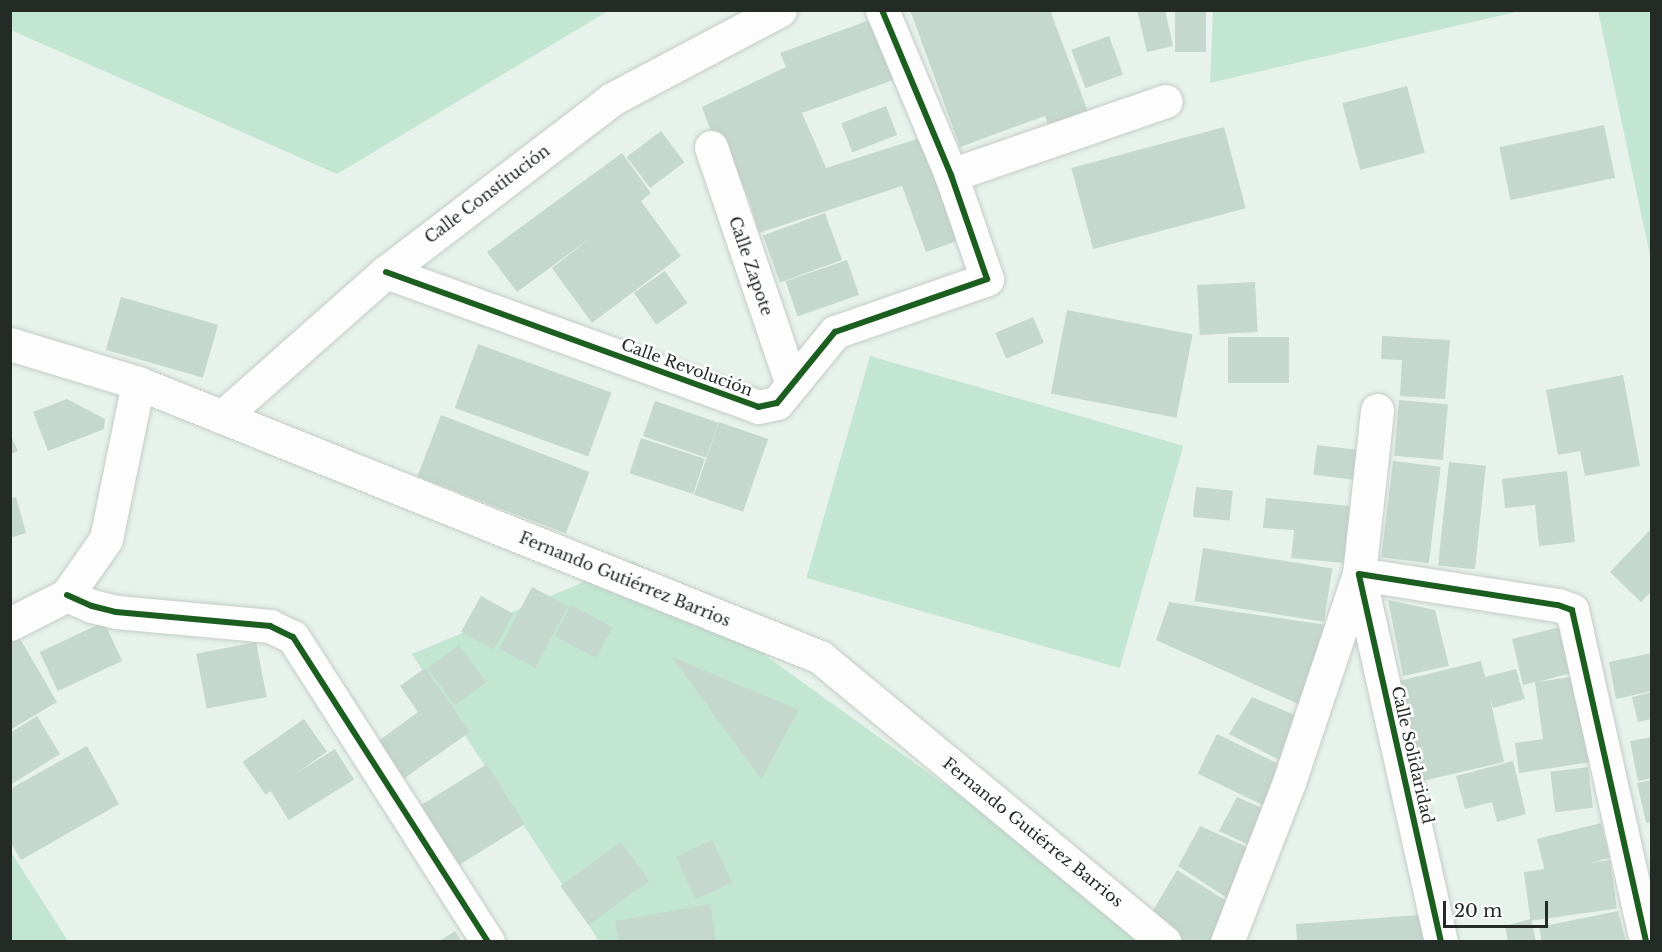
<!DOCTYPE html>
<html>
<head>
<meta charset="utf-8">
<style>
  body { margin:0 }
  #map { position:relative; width:1662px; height:952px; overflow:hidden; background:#e8f2ec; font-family:"Libre Baskerville",serif }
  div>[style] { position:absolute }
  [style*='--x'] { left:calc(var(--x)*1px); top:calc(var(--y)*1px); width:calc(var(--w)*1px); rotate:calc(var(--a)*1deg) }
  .green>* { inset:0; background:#c2e6d2; transform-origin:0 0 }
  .building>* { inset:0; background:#c4d8cd; transform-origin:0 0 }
  .roads { filter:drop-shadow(0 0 2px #c4ccc8) drop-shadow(0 0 2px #c4ccc8) }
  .minor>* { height:33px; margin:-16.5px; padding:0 16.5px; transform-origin:16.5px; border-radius:16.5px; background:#fcfdfc }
  .secondary>* { height:33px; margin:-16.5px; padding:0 16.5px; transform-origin:16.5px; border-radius:16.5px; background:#fcfdfc }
  .cycleway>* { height:6px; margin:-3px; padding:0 3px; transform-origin:3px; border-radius:3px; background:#1b5e20 }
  span { translate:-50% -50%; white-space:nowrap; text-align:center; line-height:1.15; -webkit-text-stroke:5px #fefefe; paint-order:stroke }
  .street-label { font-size:16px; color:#242b27 }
  .frame { position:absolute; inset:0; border:12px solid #242b27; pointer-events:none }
  .scale { position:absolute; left:1443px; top:901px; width:105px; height:27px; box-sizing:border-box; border:3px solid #242b27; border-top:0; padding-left:8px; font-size:18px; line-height:21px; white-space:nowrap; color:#242b27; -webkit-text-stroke:4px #fefefe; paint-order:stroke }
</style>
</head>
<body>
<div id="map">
  <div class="green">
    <i style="clip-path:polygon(11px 10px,608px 10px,608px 11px,337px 174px,11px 30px)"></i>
    <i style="clip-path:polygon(1213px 11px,1213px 10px,1520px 11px,1210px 83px)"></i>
    <i style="clip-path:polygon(1598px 11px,1651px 11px,1651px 260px)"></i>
    <i style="left:870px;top:356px;width:326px;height:231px;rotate:16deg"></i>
    <i style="clip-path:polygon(634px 561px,1162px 941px,599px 941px,412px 654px)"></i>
    <i style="clip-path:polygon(10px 852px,11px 852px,68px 941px,11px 941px)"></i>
  </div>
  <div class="building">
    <i style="clip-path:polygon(910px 10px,1050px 10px,1090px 117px,1051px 133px,1045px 116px,960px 147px)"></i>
    <i style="clip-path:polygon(1137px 10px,1165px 10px,1173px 46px,1147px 52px)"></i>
    <i style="left:1175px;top:10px;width:31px;height:42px"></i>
    <i style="clip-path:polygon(875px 18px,896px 79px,802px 113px,826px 168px,920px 138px,957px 241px,926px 252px,902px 186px,759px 233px,750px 202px,726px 146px,718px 151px,702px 107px,786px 67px,780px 53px)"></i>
    <i style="left:1109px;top:36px;width:41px;height:40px;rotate:70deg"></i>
    <i style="left:1407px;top:86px;width:69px;height:67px;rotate:75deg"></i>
    <i style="left:886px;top:106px;width:31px;height:48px;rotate:69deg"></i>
    <i style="left:1604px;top:125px;width:54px;height:107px;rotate:78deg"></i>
    <i style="left:1224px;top:127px;width:84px;height:158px;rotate:75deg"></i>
    <i style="left:661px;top:131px;width:39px;height:43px;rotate:53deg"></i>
    <i style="clip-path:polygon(622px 153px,651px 193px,641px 201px,681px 256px,592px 323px,552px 268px,592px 237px,517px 292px,487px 252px)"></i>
    <i style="left:825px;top:213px;width:50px;height:66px;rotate:70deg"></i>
    <i style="left:847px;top:260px;width:37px;height:65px;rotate:71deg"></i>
    <i style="left:665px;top:271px;width:39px;height:38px;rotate:55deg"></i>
    <i style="left:1255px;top:282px;width:50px;height:58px;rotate:87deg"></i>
    <i style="left:121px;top:297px;width:101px;height:55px;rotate:16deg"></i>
    <i style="left:1067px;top:310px;width:128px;height:85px;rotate:11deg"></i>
    <i style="left:1033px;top:317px;width:28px;height:41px;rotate:67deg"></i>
    <i style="clip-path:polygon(1382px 336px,1450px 340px,1445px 399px,1400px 396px,1402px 360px,1381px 359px)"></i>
    <i style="left:1228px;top:337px;width:61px;height:46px"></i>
    <i style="left:478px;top:344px;width:142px;height:68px;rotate:20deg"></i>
    <i style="clip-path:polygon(1623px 375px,1640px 466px,1585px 476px,1580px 451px,1558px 455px,1546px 390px)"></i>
    <i style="clip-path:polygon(67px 399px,105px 419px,104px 429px,48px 451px,33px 412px)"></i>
    <i style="left:1399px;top:400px;width:49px;height:56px;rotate:5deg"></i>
    <i style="left:655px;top:401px;width:67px;height:37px;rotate:19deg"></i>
    <i style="left:441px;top:415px;width:159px;height:66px;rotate:21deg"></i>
    <i style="left:719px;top:422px;width:52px;height:77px;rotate:19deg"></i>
    <i style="clip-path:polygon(10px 434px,18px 451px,10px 454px)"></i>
    <i style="left:641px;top:438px;width:67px;height:37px;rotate:18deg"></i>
    <i style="left:1317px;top:445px;width:40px;height:30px;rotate:7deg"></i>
    <i style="left:1393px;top:461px;width:48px;height:97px;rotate:7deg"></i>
    <i style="left:1449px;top:462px;width:37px;height:104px;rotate:6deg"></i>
    <i style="clip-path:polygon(1567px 471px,1575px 542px,1539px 546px,1535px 505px,1505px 508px,1502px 479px)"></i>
    <i style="left:1196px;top:487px;width:37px;height:30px;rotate:6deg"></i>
    <i style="clip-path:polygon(16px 497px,26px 533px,10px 538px,10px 499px)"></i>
    <i style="clip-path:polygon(1266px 498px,1351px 506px,1345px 563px,1291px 558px,1294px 530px,1263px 528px)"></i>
    <i style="clip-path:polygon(1649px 531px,1652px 534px,1652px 591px,1641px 602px,1610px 572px)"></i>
    <i style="left:1203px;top:548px;width:131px;height:54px;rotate:9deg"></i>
    <i style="left:532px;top:587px;width:41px;height:70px;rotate:28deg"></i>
    <i style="left:481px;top:596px;width:37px;height:41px;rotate:29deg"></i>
    <i style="clip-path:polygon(1388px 600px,1435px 610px,1449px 666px,1403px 676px)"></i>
    <i style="clip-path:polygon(1169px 602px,1334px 626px,1307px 708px,1156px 640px)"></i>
    <i style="left:571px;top:605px;width:47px;height:35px;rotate:28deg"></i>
    <i style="left:104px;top:622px;width:43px;height:71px;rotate:65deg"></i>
    <i style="clip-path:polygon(1560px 627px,1571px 673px,1537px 682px,1578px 676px,1591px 762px,1519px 773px,1515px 743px,1543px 739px,1535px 682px,1523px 685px,1512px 639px)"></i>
    <i style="clip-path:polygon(19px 637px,57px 702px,10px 730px,10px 643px)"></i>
    <i style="left:256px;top:642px;width:56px;height:61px;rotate:79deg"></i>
    <i style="left:459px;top:645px;width:46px;height:39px;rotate:54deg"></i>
    <i style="clip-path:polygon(1652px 653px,1652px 691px,1616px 699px,1609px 662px)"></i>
    <i style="clip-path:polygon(672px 657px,799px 710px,761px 779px)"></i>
    <i style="clip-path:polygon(1481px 661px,1485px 677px,1516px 669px,1525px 699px,1493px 708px,1489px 694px,1504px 762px,1418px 782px,1395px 682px)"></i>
    <i style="clip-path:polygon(425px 668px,470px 732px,403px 779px,377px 742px,418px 712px,400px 686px)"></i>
    <i style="clip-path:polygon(1652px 692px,1652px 719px,1638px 722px,1632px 697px)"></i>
    <i style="clip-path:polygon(1252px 697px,1304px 719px,1287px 764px,1229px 734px)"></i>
    <i style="clip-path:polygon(37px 716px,60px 754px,10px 785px,10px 733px)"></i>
    <i style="left:304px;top:719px;width:40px;height:75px;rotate:55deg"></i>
    <i style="left:1217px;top:734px;width:81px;height:44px;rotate:26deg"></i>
    <i style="clip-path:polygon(1652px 737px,1652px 778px,1638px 781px,1630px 741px)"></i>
    <i style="clip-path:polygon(87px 746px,119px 804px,21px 860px,10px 842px,10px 789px)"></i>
    <i style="left:335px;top:749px;width:36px;height:77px;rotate:58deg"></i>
    <i style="clip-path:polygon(1513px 761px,1526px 814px,1497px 822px,1492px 802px,1465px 809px,1456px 776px)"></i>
    <i style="left:487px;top:764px;width:71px;height:84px;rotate:58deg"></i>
    <i style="left:1588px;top:767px;width:41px;height:38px;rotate:83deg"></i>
    <i style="clip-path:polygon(1652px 780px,1652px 822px,1646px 823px,1637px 783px)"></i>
    <i style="clip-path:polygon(1237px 797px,1273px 813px,1260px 850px,1219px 831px)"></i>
    <i style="left:1601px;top:823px;width:36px;height:66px;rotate:76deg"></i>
    <i style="clip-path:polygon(1200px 826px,1258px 852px,1238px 905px,1178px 866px)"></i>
    <i style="left:712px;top:840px;width:47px;height:40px;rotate:65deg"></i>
    <i style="left:621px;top:842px;width:48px;height:75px;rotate:54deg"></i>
    <i style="left:1610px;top:860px;width:49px;height:87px;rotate:82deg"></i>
    <i style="clip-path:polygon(1177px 870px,1236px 907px,1223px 942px,1174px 942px,1147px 921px)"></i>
    <i style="clip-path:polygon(710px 904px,716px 942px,619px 942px,615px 921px)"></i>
    <i style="clip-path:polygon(1618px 911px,1626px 942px,1542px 942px,1539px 927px)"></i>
    <i style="clip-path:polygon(1419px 915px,1425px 942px,1297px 942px,1296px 924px)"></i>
    <i style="clip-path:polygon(1531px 919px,1536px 942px,1508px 942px,1505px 926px)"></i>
    <i style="clip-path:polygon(455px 931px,462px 942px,438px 942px)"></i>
  </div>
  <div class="roads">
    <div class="minor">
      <i style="--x:711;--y:147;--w:251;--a:71.2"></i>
      <i style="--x:951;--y:175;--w:227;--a:-19"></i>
      <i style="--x:386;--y:272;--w:396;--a:19.9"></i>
      <i style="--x:758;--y:407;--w:19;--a:-12"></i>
      <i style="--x:777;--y:403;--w:92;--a:-50.8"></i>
      <i style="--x:835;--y:332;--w:161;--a:-19.2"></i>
      <i style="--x:987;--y:279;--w:110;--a:-109.1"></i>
      <i style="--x:951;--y:175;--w:179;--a:-112.7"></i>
      <i style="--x:222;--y:417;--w:219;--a:-41.5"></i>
      <i style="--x:386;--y:272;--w:285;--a:-37.4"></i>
      <i style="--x:612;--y:99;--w:190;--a:-27.9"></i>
      <i style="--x:67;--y:595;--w:27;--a:24"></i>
      <i style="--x:92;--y:606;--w:25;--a:14"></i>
      <i style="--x:116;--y:612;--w:155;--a:5.2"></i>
      <i style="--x:270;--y:626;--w:25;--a:26"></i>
      <i style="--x:293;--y:637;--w:362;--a:57.4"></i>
      <i style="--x:10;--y:624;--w:64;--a:-27"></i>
      <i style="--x:67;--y:595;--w:68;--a:-55.1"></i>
      <i style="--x:106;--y:539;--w:159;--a:-78.4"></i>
      <i style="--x:1227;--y:942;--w:172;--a:-68.8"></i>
      <i style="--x:1289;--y:782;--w:219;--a:-71.4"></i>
      <i style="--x:1359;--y:574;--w:165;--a:-83.7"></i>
      <i style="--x:1441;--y:942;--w:377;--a:-102.6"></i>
      <i style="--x:1359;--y:574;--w:201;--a:8.9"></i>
      <i style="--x:1558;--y:605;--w:15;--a:20"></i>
      <i style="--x:1572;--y:610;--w:340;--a:77.4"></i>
    </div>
    <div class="secondary">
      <i style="--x:10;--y:344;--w:134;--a:16.9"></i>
      <i style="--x:138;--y:383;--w:735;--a:21.89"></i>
      <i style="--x:820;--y:657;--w:447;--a:39.6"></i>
    </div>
  </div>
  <div class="cycleway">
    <i style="--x:386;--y:272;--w:396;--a:19.9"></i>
    <i style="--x:758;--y:407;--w:19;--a:-12"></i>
    <i style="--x:777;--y:403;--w:92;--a:-50.8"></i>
    <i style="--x:835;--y:332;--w:161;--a:-19.2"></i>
    <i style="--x:987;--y:279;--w:110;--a:-109.1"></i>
    <i style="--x:951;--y:175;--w:179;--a:-112.7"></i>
    <i style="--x:67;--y:595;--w:27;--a:24"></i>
    <i style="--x:92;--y:606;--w:25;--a:14"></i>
    <i style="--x:116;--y:612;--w:155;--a:5.2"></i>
    <i style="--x:270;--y:626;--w:25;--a:26"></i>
    <i style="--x:293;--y:637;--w:362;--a:57.4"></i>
    <i style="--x:1441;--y:942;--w:377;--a:-102.6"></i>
    <i style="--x:1359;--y:574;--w:201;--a:8.9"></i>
    <i style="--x:1558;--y:605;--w:15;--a:20"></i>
    <i style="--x:1572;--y:610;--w:340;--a:77.4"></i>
  </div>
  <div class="street-label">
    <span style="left:487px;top:194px;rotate:-37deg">Calle Constitución</span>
    <span style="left:751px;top:266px;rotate:71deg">Calle Zapote</span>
    <span style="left:687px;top:367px;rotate:20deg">Calle Revolución</span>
    <span style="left:625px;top:579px;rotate:22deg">Fernando Gutiérrez Barrios</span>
    <span style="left:1413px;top:755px;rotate:77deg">Calle Solidaridad</span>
    <span style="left:1033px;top:832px;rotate:39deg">Fernando Gutiérrez Barrios</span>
  </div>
  <div class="frame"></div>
  <div class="scale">20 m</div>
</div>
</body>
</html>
